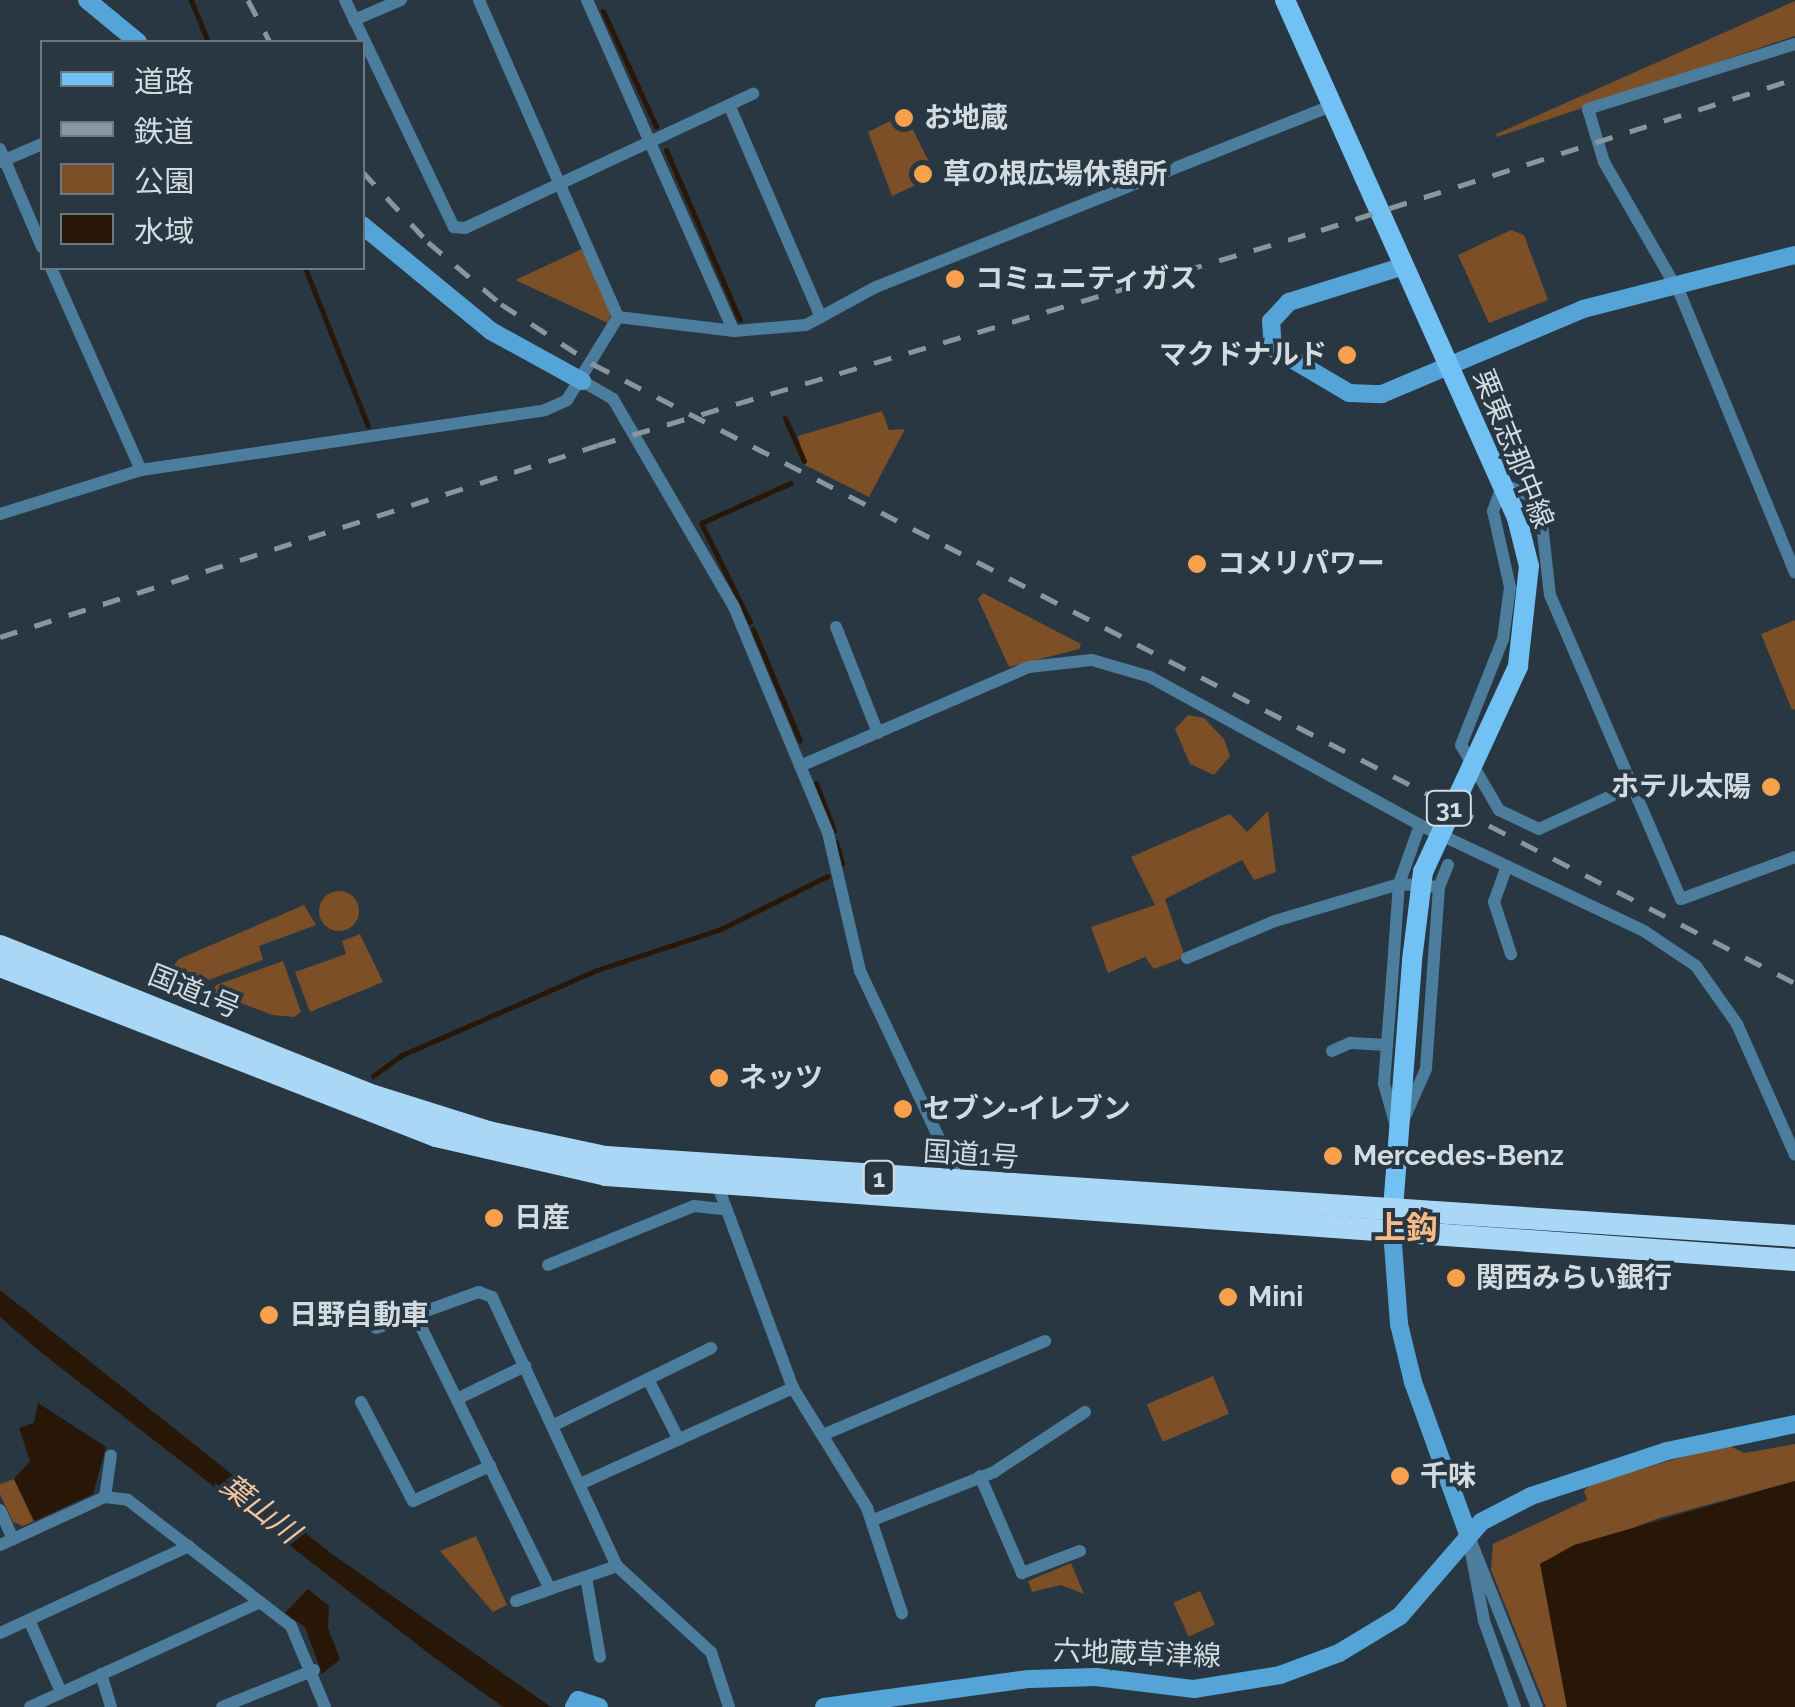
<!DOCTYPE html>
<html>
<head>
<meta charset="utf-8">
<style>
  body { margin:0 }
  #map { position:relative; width:1795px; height:1707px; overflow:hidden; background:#283742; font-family:Raleway,"Noto Sans JP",sans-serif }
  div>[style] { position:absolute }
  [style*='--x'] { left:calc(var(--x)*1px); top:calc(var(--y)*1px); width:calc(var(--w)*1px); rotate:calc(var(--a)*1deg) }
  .green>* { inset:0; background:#7c4f26; transform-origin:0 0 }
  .round { border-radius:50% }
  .water>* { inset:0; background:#281606 }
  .stream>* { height:5px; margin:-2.5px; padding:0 2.5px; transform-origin:2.5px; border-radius:2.5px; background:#281606 }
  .street>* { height:12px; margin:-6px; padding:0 6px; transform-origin:6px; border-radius:6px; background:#4d7d9c }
  .secondary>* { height:18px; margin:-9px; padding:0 9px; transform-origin:9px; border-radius:9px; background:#55a4d7 }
  .primary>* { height:20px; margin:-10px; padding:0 10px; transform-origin:10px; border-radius:10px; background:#72c1f5 }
  .highway>* { height:22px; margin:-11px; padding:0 11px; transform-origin:11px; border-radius:11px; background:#abd7f6 }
  .rail>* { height:5px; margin-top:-2.5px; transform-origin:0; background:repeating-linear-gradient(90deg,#8a969e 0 18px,transparent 0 36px) }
  .primary-bridge>* { height:20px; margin:-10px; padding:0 10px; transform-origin:10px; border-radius:10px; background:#72c1f5 }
  .dots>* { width:28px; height:28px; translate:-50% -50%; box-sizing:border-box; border:5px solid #283742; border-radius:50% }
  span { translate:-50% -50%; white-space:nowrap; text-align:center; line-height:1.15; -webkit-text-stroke:8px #283742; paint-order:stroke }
  .shield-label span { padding:2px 8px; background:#283742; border:2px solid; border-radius:8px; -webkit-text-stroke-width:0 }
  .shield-label { font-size:25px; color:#d1dbe1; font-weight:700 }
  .poi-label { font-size:28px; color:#d1dbe1; font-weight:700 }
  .left { translate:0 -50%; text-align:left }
  .right { translate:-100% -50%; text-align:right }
  .street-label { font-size:28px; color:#d1dbe1 }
  .water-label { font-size:30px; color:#f5c49c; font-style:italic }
  .quarter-label { font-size:32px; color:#f9ba85; font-weight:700 }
  .legend { position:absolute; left:40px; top:40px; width:325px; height:230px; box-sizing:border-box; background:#283742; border:2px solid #6c7982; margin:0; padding:12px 18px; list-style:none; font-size:30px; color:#d1dbe1 }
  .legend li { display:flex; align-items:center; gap:20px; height:50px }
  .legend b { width:50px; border:2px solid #6c7982 }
</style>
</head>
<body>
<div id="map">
  <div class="green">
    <i style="clip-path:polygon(1795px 1px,1795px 36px,1497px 137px,1496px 134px)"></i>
    <i style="clip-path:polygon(905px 114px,936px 176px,892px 196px,868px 132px)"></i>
    <i style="clip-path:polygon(1511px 230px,1524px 235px,1548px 300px,1489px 323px,1458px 255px)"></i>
    <i style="clip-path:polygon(582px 249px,611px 312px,608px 323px,515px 280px)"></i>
    <i style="clip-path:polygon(882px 411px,889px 430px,905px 429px,869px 497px,805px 465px,798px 436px)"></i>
    <i style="clip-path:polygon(983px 593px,1081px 644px,1079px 649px,1009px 667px,978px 599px)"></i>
    <i style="clip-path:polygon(1795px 620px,1795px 709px,1792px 710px,1761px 634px)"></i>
    <i style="clip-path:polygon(1188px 715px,1204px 718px,1224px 739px,1230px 756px,1214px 775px,1190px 764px,1175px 729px)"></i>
    <i style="clip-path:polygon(1268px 811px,1276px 872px,1254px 880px,1242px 860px,1165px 899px,1185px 957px,1154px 969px,1145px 957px,1108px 973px,1091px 927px,1155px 905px,1131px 857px,1230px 814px,1247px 832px)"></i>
    <i class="round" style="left:319px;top:891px;width:40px;height:40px"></i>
    <i style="clip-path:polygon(304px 905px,316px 925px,259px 946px,263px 960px,195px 985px,172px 968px,179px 959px)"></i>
    <i style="clip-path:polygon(360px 934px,383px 982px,310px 1012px,295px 972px,346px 954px,342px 941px)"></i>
    <i style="clip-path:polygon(283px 961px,301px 1012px,294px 1017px,272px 1015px,205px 989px)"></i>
    <i style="left:1213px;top:1376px;width:41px;height:72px;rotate:67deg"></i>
    <i style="clip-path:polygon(1726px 1444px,1744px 1453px,1795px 1444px,1795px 1481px,1659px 1518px,1541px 1563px,1567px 1707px,1546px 1707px,1491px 1570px,1493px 1544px,1587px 1500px,1584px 1491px,1591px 1484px)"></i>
    <i style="clip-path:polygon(14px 1479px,34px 1521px,23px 1526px,13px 1522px,0 1494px,0 1484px)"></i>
    <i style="clip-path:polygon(476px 1536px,507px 1605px,493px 1612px,440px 1551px)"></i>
    <i style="clip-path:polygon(1071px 1563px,1084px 1594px,1061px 1585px,1032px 1592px,1028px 1581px)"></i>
    <i style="left:1200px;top:1591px;width:37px;height:29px;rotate:66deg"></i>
  </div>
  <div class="water">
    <i style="clip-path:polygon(0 1290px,332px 1554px,551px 1707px,503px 1707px,436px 1659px,43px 1354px,0 1317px)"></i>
    <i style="clip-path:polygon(38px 1403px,106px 1447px,93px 1494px,34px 1521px,14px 1479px,30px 1461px,19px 1428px,34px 1423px)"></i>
    <i style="clip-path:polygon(1795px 1481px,1795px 1707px,1567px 1707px,1540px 1564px,1574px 1545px)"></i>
    <i style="clip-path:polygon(308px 1589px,329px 1606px,328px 1628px,340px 1659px,322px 1674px,305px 1627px,285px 1613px)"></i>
  </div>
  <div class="stream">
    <i style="--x:191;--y:0;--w:45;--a:68"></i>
    <i style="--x:603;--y:11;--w:127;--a:65.3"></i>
    <i style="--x:666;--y:150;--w:185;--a:66.5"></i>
    <i style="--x:305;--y:268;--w:170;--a:68.3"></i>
    <i style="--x:785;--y:418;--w:47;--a:66.2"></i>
    <i style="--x:750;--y:622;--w:110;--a:-116.3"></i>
    <i style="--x:701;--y:523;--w:98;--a:-24"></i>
    <i style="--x:753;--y:629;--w:121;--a:67.2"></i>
    <i style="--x:816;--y:783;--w:51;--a:69.4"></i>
    <i style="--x:836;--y:842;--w:22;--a:74"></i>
    <i style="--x:373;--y:1076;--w:36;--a:-36"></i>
    <i style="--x:402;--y:1055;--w:210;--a:-23.6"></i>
    <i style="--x:594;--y:971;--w:134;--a:-18.3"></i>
    <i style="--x:721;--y:929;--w:119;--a:-26.4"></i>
  </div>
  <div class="street">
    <i style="--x:345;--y:0;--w:252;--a:64.4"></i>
    <i style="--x:454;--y:227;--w:11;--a:5"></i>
    <i style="--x:465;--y:228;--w:318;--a:-25"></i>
    <i style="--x:587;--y:0;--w:362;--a:66.1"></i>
    <i style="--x:354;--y:20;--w:51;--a:-23.1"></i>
    <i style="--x:1795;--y:44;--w:217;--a:162.6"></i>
    <i style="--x:1588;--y:109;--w:55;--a:73.2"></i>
    <i style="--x:1604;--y:162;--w:155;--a:60.1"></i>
    <i style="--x:1681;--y:296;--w:299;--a:67.6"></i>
    <i style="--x:730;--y:107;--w:229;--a:66.6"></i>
    <i style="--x:0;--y:149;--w:107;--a:66.8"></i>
    <i style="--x:0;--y:162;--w:46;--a:-23.2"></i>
    <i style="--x:51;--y:268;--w:221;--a:66"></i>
    <i style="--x:618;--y:317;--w:117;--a:6.9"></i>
    <i style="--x:734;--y:331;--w:72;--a:-4.8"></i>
    <i style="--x:806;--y:325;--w:80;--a:-28.5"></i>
    <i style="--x:876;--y:287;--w:492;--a:-21.7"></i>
    <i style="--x:582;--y:381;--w:36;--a:30"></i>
    <i style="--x:613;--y:399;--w:241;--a:59.8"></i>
    <i style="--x:734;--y:607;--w:245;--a:67.4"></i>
    <i style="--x:828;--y:833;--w:142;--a:76.9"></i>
    <i style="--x:860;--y:971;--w:231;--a:64.7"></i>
    <i style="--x:0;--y:514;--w:148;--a:-17.3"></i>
    <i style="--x:141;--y:470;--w:408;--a:-8.4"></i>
    <i style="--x:545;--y:410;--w:24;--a:-24"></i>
    <i style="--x:567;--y:400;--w:97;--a:-58.4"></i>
    <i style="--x:618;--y:317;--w:346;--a:-113.7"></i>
    <i style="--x:836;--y:627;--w:114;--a:68.4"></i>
    <i style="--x:800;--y:766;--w:249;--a:-23.4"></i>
    <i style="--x:1029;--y:667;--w:63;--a:-6.3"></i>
    <i style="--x:1092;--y:660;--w:60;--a:16.3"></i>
    <i style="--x:1150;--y:677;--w:308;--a:28.7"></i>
    <i style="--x:1631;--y:787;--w:101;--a:155.5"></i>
    <i style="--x:1539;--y:829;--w:44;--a:-154.6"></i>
    <i style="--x:1499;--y:810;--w:75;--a:-120.3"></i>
    <i style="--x:1461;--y:745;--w:114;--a:-68.4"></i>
    <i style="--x:1503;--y:639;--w:52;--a:-82.3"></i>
    <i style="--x:1510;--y:587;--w:78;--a:-102.6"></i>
    <i style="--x:1493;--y:511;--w:29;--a:-70"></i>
    <i style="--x:1503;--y:484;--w:30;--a:24"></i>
    <i style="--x:1530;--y:496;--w:30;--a:67"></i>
    <i style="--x:1542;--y:524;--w:71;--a:83.6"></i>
    <i style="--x:1550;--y:595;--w:331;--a:66.7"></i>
    <i style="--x:1681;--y:899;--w:121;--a:-20.2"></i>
    <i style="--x:1507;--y:866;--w:38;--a:110"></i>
    <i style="--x:1494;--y:902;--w:55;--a:71.9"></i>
    <i style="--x:1439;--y:887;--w:24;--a:-68"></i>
    <i style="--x:1187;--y:958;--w:95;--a:-22.8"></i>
    <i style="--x:1275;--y:921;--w:129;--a:-16.6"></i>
    <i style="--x:1399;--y:884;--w:40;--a:4.3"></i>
    <i style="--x:1439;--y:887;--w:182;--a:94.1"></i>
    <i style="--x:1426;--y:1069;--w:57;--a:113.9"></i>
    <i style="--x:1332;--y:1051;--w:20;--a:-24"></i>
    <i style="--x:1350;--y:1043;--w:37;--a:3"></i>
    <i style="--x:1396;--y:1126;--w:44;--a:-105.9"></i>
    <i style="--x:1384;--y:1084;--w:131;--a:-85.6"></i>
    <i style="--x:1394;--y:953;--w:69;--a:-85.9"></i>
    <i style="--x:1399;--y:884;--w:63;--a:-70.4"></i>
    <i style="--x:1420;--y:825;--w:248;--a:25.3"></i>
    <i style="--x:1644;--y:931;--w:63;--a:33.9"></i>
    <i style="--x:1696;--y:966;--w:71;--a:54.7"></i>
    <i style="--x:1737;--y:1024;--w:143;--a:66.1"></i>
    <i style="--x:716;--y:1181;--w:221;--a:69.6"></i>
    <i style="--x:793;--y:1388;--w:141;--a:58.3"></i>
    <i style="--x:867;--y:1508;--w:111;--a:71.6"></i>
    <i style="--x:548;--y:1265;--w:157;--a:-22"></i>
    <i style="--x:694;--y:1206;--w:30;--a:6"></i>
    <i style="--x:376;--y:1328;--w:41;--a:-18.4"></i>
    <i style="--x:648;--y:1379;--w:68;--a:63.1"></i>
    <i style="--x:457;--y:1399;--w:76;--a:-25.9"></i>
    <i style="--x:361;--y:1402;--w:112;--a:62.3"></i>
    <i style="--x:413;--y:1501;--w:85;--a:-24.4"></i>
    <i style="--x:554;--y:1425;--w:175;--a:-26.1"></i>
    <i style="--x:825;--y:1434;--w:239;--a:-22.9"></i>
    <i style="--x:980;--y:1476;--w:106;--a:66.6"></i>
    <i style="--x:1022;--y:1573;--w:62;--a:-20.8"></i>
    <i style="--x:580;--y:1484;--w:234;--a:-24.3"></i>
    <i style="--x:105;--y:1497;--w:42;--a:-81.9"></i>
    <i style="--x:0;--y:1510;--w:32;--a:66"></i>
    <i style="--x:873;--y:1520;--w:130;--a:-21.6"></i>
    <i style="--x:994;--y:1472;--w:109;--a:-33.4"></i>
    <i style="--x:1468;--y:1534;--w:186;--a:68.3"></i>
    <i style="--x:1469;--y:1542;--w:80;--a:79.2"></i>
    <i style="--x:1484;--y:1621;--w:91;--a:70.2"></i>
    <i style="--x:0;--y:1545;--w:115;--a:-24.6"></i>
    <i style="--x:105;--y:1497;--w:23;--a:7"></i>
    <i style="--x:128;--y:1500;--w:206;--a:37.7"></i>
    <i style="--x:291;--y:1626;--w:88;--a:67.2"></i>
    <i style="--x:617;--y:1566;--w:71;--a:161.1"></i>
    <i style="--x:550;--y:1589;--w:305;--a:-116.2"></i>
    <i style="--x:415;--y:1315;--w:68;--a:-19.8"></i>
    <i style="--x:479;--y:1292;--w:14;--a:21"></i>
    <i style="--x:492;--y:1297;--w:297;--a:65.1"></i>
    <i style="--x:617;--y:1566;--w:127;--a:42.5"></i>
    <i style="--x:711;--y:1652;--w:58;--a:71.9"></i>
    <i style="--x:586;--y:1577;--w:81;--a:80.1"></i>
    <i style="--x:516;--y:1601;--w:36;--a:-19"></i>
    <i style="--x:29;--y:1620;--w:79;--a:66"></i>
    <i style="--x:0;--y:1633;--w:208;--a:-24.7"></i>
    <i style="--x:101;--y:1674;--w:34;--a:73"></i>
    <i style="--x:30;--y:1707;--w:253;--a:-24.5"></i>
    <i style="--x:222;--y:1707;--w:99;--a:-21.9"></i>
  </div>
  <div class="secondary">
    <i style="--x:87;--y:0;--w:66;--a:39.5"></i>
    <i style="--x:362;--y:225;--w:167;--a:39.4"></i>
    <i style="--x:491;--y:331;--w:104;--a:28.8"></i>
    <i style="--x:1404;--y:266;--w:121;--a:162.6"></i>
    <i style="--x:1289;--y:302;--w:26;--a:133"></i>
    <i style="--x:1271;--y:321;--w:27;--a:86"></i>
    <i style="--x:1273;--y:348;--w:88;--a:30.6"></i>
    <i style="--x:1349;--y:393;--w:33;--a:2"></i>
    <i style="--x:1382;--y:394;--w:218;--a:-22.9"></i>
    <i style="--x:1583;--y:309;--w:219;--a:-14.3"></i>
    <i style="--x:1392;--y:1231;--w:93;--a:85.7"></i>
    <i style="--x:1399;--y:1324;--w:60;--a:76.4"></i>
    <i style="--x:1413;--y:1382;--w:162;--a:70.1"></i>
    <i style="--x:574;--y:1707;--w:8;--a:-60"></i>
    <i style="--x:578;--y:1700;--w:22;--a:18"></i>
    <i style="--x:824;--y:1707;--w:207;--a:-7.8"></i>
    <i style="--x:1029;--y:1679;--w:67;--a:-1.7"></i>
    <i style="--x:1096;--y:1677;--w:99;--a:7"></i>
    <i style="--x:1194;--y:1689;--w:87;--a:-9.2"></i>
    <i style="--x:1280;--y:1675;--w:63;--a:-20.4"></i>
    <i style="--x:1339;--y:1653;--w:71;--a:-31.2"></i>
    <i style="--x:1400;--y:1616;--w:124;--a:-49.2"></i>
    <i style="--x:1481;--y:1522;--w:56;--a:-27.5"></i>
    <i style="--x:1531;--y:1496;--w:143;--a:-18.3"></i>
    <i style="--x:1667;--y:1451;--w:131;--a:-11.9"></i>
  </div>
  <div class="primary">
    <i style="--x:1285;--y:0;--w:568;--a:65.87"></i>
    <i style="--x:1517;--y:518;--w:49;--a:76"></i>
    <i style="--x:1529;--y:566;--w:101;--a:96.3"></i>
    <i style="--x:1392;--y:1222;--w:263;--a:-85.6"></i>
  </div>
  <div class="highway">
    <i style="--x:0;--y:946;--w:403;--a:21.9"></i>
    <i style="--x:374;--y:1096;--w:120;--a:17.5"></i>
    <i style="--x:488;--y:1132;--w:121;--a:12"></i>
    <i style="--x:606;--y:1157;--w:1192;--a:3.8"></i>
    <i style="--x:0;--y:966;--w:468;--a:21.3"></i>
    <i style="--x:436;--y:1136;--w:174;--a:12.9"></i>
    <i style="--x:606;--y:1175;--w:1192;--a:4.09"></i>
  </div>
  <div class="rail">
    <i style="--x:248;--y:0;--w:47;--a:62.4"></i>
    <i style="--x:362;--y:171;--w:97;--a:47.1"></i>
    <i style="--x:428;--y:242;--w:96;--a:40.3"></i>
    <i style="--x:501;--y:304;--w:110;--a:33.1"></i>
    <i style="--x:593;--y:364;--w:1352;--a:27.25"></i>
    <i style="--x:0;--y:637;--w:628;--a:-17.8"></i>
    <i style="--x:598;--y:445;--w:754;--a:-16.56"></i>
    <i style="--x:1321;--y:230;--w:497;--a:-17.7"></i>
  </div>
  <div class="primary-bridge">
    <i style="--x:1412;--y:960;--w:89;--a:-82.9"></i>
    <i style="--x:1423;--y:872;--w:227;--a:-65.2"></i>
  </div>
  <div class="dots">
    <i style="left:904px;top:118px;background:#f9a04d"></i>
    <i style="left:923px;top:174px;background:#f9a04d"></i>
    <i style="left:955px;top:279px;background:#f9a04d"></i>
    <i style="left:1347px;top:355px;background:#f9a04d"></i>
    <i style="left:1197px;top:564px;background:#f9a04d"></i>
    <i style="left:1771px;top:787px;background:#f9a04d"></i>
    <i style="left:719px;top:1078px;background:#f9a04d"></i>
    <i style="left:903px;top:1109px;background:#f9a04d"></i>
    <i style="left:1333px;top:1156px;background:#f9a04d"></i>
    <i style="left:494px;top:1218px;background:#f9a04d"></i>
    <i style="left:1456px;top:1278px;background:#f9a04d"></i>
    <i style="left:1228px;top:1297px;background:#f9a04d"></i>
    <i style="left:269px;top:1315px;background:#f9a04d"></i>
    <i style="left:1400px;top:1476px;background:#f9a04d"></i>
  </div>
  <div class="shield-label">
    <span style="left:1449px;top:808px">31</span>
    <span style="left:879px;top:1178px">1</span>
  </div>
  <div class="poi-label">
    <span class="left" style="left:924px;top:118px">お地蔵</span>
    <span class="left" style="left:943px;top:174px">草の根広場休憩所</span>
    <span class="left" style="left:975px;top:279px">コミュニティガス</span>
    <span class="right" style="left:1327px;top:355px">マクドナルド</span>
    <span class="left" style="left:1217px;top:564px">コメリパワー</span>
    <span class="right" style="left:1751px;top:787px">ホテル太陽</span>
    <span class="left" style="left:739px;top:1078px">ネッツ</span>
    <span class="left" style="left:923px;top:1109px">セブン-イレブン</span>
    <span class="left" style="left:1353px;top:1156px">Mercedes-Benz</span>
    <span class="left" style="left:514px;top:1218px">日産</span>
    <span class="left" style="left:1476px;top:1278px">関西みらい銀行</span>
    <span class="left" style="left:1248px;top:1297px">Mini</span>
    <span class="left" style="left:289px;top:1315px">日野自動車</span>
    <span class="left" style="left:1420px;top:1476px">千味</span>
  </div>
  <div class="street-label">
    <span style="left:1513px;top:449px;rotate:68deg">栗東志那中線</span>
    <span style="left:194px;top:992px;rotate:22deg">国道1号</span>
    <span style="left:971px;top:1155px;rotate:4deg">国道1号</span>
    <span style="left:1137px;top:1654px;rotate:2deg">六地蔵草津線</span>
  </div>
  <div class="water-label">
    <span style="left:260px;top:1509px;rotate:38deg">葉山川</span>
  </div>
  <div class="quarter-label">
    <span style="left:1406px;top:1228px">上鈎</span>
  </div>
  <ul class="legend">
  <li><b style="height:12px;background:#72c1f5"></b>道路</li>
  <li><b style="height:12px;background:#8a969e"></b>鉄道</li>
  <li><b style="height:28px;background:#7c4f26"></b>公園</li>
  <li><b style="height:28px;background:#281606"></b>水域</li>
  </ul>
</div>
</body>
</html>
